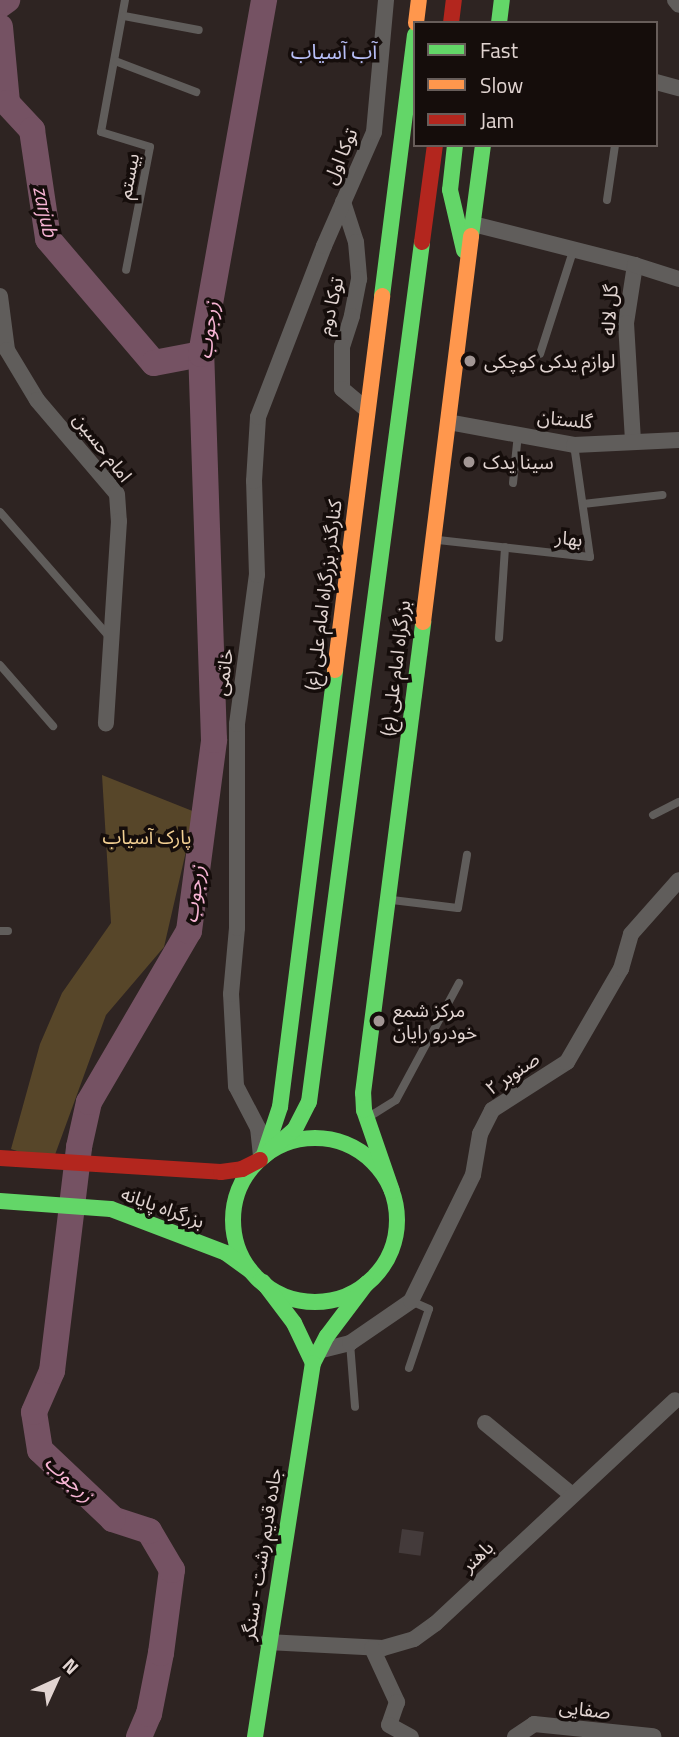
<!DOCTYPE html>
<html>
<head>
<meta charset="utf-8">
<style>
  body { margin:0 }
  #map { position:relative; width:679px; height:1737px; overflow:hidden; background:#2e2422; font-family:"Titillium Web","Noto Sans Arabic",sans-serif }
  div>[style] { position:absolute }
  [style*='--x'] { left:calc(var(--x)*1px); top:calc(var(--y)*1px); width:calc(var(--w)*1px); rotate:calc(var(--a)*1deg) }
  .green>* { inset:0; background:#574629 }
  .river>* { height:26px; margin:-13px; padding:0 13px; transform-origin:13px; border-radius:13px; background:#755263 }
  .building>* { inset:0; background:#443b3b; transform-origin:0 0 }
  .lane>* { height:8px; margin:-4px; padding:0 4px; transform-origin:4px; border-radius:4px; background:#605d5b }
  .street>* { height:16px; margin:-8px; padding:0 8px; transform-origin:8px; border-radius:8px; background:#605d5b }
  .fast>* { height:16px; margin:-8px; padding:0 8px; transform-origin:8px; border-radius:8px; background:#63d668 }
  .fast>.ring { margin:-8px; padding:0; box-sizing:content-box; background:none; border:16px solid #63d668; border-radius:50% }
  .slow>* { height:16px; margin:-8px; padding:0 8px; transform-origin:8px; border-radius:8px; background:#ff974d }
  .jam>* { height:16px; margin:-8px; padding:0 8px; transform-origin:8px; border-radius:8px; background:#b3261e }
  .dots>* { width:19px; height:19px; translate:-50% -50%; box-sizing:border-box; border:4px solid #150d0b; border-radius:50% }
  span { translate:-50% -50%; white-space:nowrap; text-align:center; line-height:1.15; -webkit-text-stroke:7px #150d0b; paint-order:stroke }
  .street-label { font-size:19px; color:#e1d4d1 }
  .poi-label { font-size:19px; color:#e1d4d1 }
  .left { translate:0 -50%; text-align:left }
  .park-label { font-size:19px; color:#f3d093 }
  .neighbourhood-label { font-size:21px; color:#b8bff8 }
  .water-label { font-size:21px; color:#f6b3d3; font-style:italic }
  .legend { position:absolute; left:413px; top:21px; width:245px; height:126px; box-sizing:border-box; background:#150d0b; border:2px solid #675d5a; margin:0; padding:9px 12px; list-style:none; font-size:21px; color:#e1d4d1 }
  .legend li { display:flex; align-items:center; gap:14px; height:35px }
  .legend b { width:35px; border:2px solid #675d5a }
  .north { position:absolute; left:21px; top:1646px; width:70px; height:70px; -webkit-text-stroke:5px #150d0b; paint-order:stroke; rotate:45deg; font-size:19px; font-weight:700; line-height:28px; text-align:center; color:#e1d4d1 }
  .north::after { content:''; display:block; margin:auto; width:24px; height:32px; background:#e1d4d1; clip-path:polygon(50% 0,100% 100%,50% 72%,0 100%) }
</style>
</head>
<body>
<div id="map">
  <div class="green">
    <i style="clip-path:polygon(102px 775px,195px 812px,164px 947px,106px 1015px,52px 1163px,11px 1149px,40px 1044px,62px 993px,111px 923px)"></i>
  </div>
  <div class="river">
    <i style="--x:0;--y:5;--w:9;--a:-36"></i>
    <i style="--x:0;--y:27;--w:76;--a:84.7"></i>
    <i style="--x:7;--y:103;--w:37;--a:47"></i>
    <i style="--x:32;--y:130;--w:110;--a:81.6"></i>
    <i style="--x:48;--y:239;--w:163;--a:49.5"></i>
    <i style="--x:154;--y:363;--w:48;--a:-10.8"></i>
    <i style="--x:139;--y:1737;--w:25;--a:-67"></i>
    <i style="--x:149;--y:1714;--w:62;--a:-78.9"></i>
    <i style="--x:161;--y:1653;--w:84;--a:-82.5"></i>
    <i style="--x:172;--y:1570;--w:45;--a:-120.5"></i>
    <i style="--x:149;--y:1531;--w:38;--a:-162"></i>
    <i style="--x:113;--y:1519;--w:100;--a:-136.6"></i>
    <i style="--x:40;--y:1450;--w:38;--a:-99"></i>
    <i style="--x:34;--y:1412;--w:45;--a:-66.3"></i>
    <i style="--x:52;--y:1371;--w:226;--a:-83.1"></i>
    <i style="--x:79;--y:1147;--w:46;--a:-77.5"></i>
    <i style="--x:89;--y:1102;--w:198;--a:-59.7"></i>
    <i style="--x:189;--y:931;--w:193;--a:-82.5"></i>
    <i style="--x:214;--y:740;--w:386;--a:-91.9"></i>
    <i style="--x:201;--y:354;--w:360;--a:-79.9"></i>
  </div>
  <div class="building">
    <i style="left:402px;top:1529px;width:22px;height:24px;rotate:8deg"></i>
  </div>
  <div class="lane">
    <i style="--x:125;--y:0;--w:134;--a:100.3"></i>
    <i style="--x:101;--y:132;--w:51;--a:17"></i>
    <i style="--x:150;--y:147;--w:125;--a:101"></i>
    <i style="--x:124;--y:16;--w:76;--a:10.6"></i>
    <i style="--x:115;--y:61;--w:87;--a:20.9"></i>
    <i style="--x:607;--y:200;--w:56;--a:-81.7"></i>
    <i style="--x:540;--y:354;--w:111;--a:-72.2"></i>
    <i style="--x:513;--y:483;--w:49;--a:-84.2"></i>
    <i style="--x:583;--y:504;--w:80;--a:-6.5"></i>
    <i style="--x:0;--y:512;--w:169;--a:48.8"></i>
    <i style="--x:438;--y:540;--w:153;--a:6.4"></i>
    <i style="--x:590;--y:557;--w:113;--a:-98.1"></i>
    <i style="--x:499;--y:638;--w:91;--a:-86.2"></i>
    <i style="--x:0;--y:665;--w:81;--a:49"></i>
    <i style="--x:653;--y:815;--w:29;--a:-27"></i>
    <i style="--x:392;--y:900;--w:66;--a:6.9"></i>
    <i style="--x:458;--y:908;--w:54;--a:-80.4"></i>
    <i style="--x:0;--y:931;--w:8;--a:0"></i>
    <i style="--x:372;--y:1115;--w:28;--a:-32"></i>
    <i style="--x:396;--y:1100;--w:133;--a:-61.7"></i>
    <i style="--x:350;--y:1343;--w:64;--a:85.5"></i>
    <i style="--x:409;--y:1368;--w:62;--a:-71.3"></i>
    <i style="--x:429;--y:1309;--w:20;--a:-156"></i>
  </div>
  <div class="street">
    <i style="--x:675;--y:0;--w:6;--a:51"></i>
    <i style="--x:656;--y:82;--w:24;--a:15"></i>
    <i style="--x:343;--y:202;--w:42;--a:72"></i>
    <i style="--x:356;--y:242;--w:37;--a:85"></i>
    <i style="--x:359;--y:279;--w:38;--a:101"></i>
    <i style="--x:352;--y:316;--w:32;--a:108"></i>
    <i style="--x:342;--y:346;--w:43;--a:90"></i>
    <i style="--x:342;--y:389;--w:33;--a:40"></i>
    <i style="--x:473;--y:224;--w:167;--a:14.2"></i>
    <i style="--x:635;--y:265;--w:59;--a:98.8"></i>
    <i style="--x:626;--y:323;--w:118;--a:86.6"></i>
    <i style="--x:635;--y:265;--w:46;--a:17.7"></i>
    <i style="--x:0;--y:296;--w:54;--a:82.6"></i>
    <i style="--x:7;--y:350;--w:58;--a:59"></i>
    <i style="--x:37;--y:400;--w:123;--a:49.6"></i>
    <i style="--x:117;--y:494;--w:27;--a:86"></i>
    <i style="--x:119;--y:521;--w:203;--a:93.7"></i>
    <i style="--x:448;--y:422;--w:128;--a:10.3"></i>
    <i style="--x:574;--y:445;--w:105;--a:-2.7"></i>
    <i style="--x:261;--y:1156;--w:28;--a:-96"></i>
    <i style="--x:258;--y:1128;--w:47;--a:-117.6"></i>
    <i style="--x:236;--y:1086;--w:92;--a:-93.1"></i>
    <i style="--x:231;--y:994;--w:66;--a:-84.8"></i>
    <i style="--x:237;--y:928;--w:204;--a:-90"></i>
    <i style="--x:237;--y:724;--w:150;--a:-82.4"></i>
    <i style="--x:257;--y:575;--w:94;--a:-91.8"></i>
    <i style="--x:254;--y:481;--w:64;--a:-86.4"></i>
    <i style="--x:258;--y:417;--w:183;--a:-68.9"></i>
    <i style="--x:324;--y:246;--w:124;--a:-66.3"></i>
    <i style="--x:374;--y:132;--w:133;--a:-84.8"></i>
    <i style="--x:318;--y:1351;--w:33;--a:-14"></i>
    <i style="--x:350;--y:1343;--w:74;--a:-34.5"></i>
    <i style="--x:411;--y:1301;--w:140;--a:-63.8"></i>
    <i style="--x:473;--y:1175;--w:42;--a:-80.3"></i>
    <i style="--x:480;--y:1134;--w:27;--a:-63"></i>
    <i style="--x:492;--y:1110;--w:89;--a:-32.6"></i>
    <i style="--x:567;--y:1062;--w:108;--a:-59.9"></i>
    <i style="--x:621;--y:969;--w:36;--a:-74"></i>
    <i style="--x:631;--y:934;--w:72;--a:-48.4"></i>
    <i style="--x:485;--y:1423;--w:113;--a:39.6"></i>
    <i style="--x:267;--y:1642;--w:116;--a:3"></i>
    <i style="--x:383;--y:1648;--w:32;--a:-16"></i>
    <i style="--x:414;--y:1639;--w:26;--a:-36"></i>
    <i style="--x:435;--y:1624;--w:328;--a:-43"></i>
    <i style="--x:372;--y:1648;--w:60;--a:65.2"></i>
    <i style="--x:397;--y:1702;--w:24;--a:109"></i>
    <i style="--x:389;--y:1725;--w:25;--a:29"></i>
    <i style="--x:515;--y:1737;--w:23;--a:-34"></i>
    <i style="--x:534;--y:1724;--w:120;--a:5.8"></i>
  </div>
  <div class="fast">
    <i style="--x:499;--y:23;--w:23;--a:-83"></i>
    <i style="--x:455;--y:145;--w:45;--a:96.3"></i>
    <i style="--x:450;--y:190;--w:62;--a:76.9"></i>
    <i style="--x:471;--y:236;--w:92;--a:-82.5"></i>
    <i style="--x:382;--y:296;--w:263;--a:-82.8"></i>
    <i class="ring" style="left:233px;top:1138px;width:148px;height:148px"></i>
    <i style="--x:264;--y:1155;--w:51;--a:-71.6"></i>
    <i style="--x:280;--y:1107;--w:440;--a:-82.8"></i>
    <i style="--x:263;--y:1157;--w:43;--a:-41.2"></i>
    <i style="--x:295;--y:1129;--w:30;--a:-63"></i>
    <i style="--x:309;--y:1102;--w:867;--a:-82.51"></i>
    <i style="--x:392;--y:1191;--w:86;--a:-109.1"></i>
    <i style="--x:364;--y:1110;--w:17;--a:-93"></i>
    <i style="--x:363;--y:1093;--w:475;--a:-82.7"></i>
    <i style="--x:0;--y:1201;--w:111;--a:4.1"></i>
    <i style="--x:111;--y:1209;--w:123;--a:20.9"></i>
    <i style="--x:226;--y:1253;--w:29;--a:36"></i>
    <i style="--x:263;--y:1282;--w:51;--a:52.9"></i>
    <i style="--x:294;--y:1323;--w:44;--a:64.6"></i>
    <i style="--x:313;--y:1363;--w:30;--a:-63"></i>
    <i style="--x:327;--y:1336;--w:66;--a:-53"></i>
    <i style="--x:255;--y:1737;--w:378;--a:-81.2"></i>
  </div>
  <div class="slow">
    <i style="--x:416;--y:23;--w:23;--a:-83"></i>
    <i style="--x:423;--y:622;--w:389;--a:-82.9"></i>
    <i style="--x:335;--y:670;--w:377;--a:-82.8"></i>
  </div>
  <div class="jam">
    <i style="--x:451;--y:23;--w:23;--a:-83"></i>
    <i style="--x:422;--y:242;--w:98;--a:-82.4"></i>
    <i style="--x:0;--y:1158;--w:221;--a:3.6"></i>
    <i style="--x:221;--y:1172;--w:21;--a:-8"></i>
    <i style="--x:242;--y:1169;--w:20;--a:-27"></i>
  </div>
  <div class="dots">
    <i style="left:470px;top:361px;background:#a29694"></i>
    <i style="left:469px;top:462px;background:#a29694"></i>
    <i style="left:379px;top:1021px;background:#a29694"></i>
  </div>
  <div class="street-label">
    <span style="left:340px;top:156px;rotate:-67deg">توکا اول</span>
    <span style="left:128px;top:176px;rotate:-79deg">بیستم</span>
    <span style="left:330px;top:306px;rotate:-77deg">توکا دوم</span>
    <span style="left:609px;top:310px;rotate:-86deg">گل لاله</span>
    <span style="left:565px;top:419px;rotate:6deg">گلستان</span>
    <span style="left:103px;top:447px;rotate:52deg">امام حسین</span>
    <span style="left:569px;top:538px;rotate:6deg">بهار</span>
    <span style="left:323px;top:595px;rotate:-83deg">کنارگذر بزرگراه امام علی (ع)</span>
    <span style="left:395px;top:668px;rotate:-83deg">بزرگراه امام علی (ع)</span>
    <span style="left:223px;top:672px;rotate:-82deg">خاتمی</span>
    <span style="left:512px;top:1073px;rotate:-34deg">صنوبر ۲</span>
    <span style="left:163px;top:1207px;rotate:20deg">بزرگراه پایانه</span>
    <span style="left:261px;top:1554px;rotate:-81deg">جاده قدیم رشت - سنگر</span>
    <span style="left:477px;top:1556px;rotate:-43deg">باهنر</span>
    <span style="left:585px;top:1709px;rotate:7deg">صفایی</span>
  </div>
  <div class="poi-label">
    <span class="left" style="left:484px;top:361px">لوازم یدکی کوچکی</span>
    <span class="left" style="left:483px;top:462px">سینا یدک</span>
    <span class="left" style="left:393px;top:1021px">مرکز شمع<br>خودرو رایان</span>
  </div>
  <div class="park-label">
    <span style="left:147px;top:837px">پارک آسیاب</span>
  </div>
  <div class="neighbourhood-label">
    <span style="left:334px;top:51px">آب آسیاب</span>
  </div>
  <div class="water-label">
    <span style="left:46px;top:211px;rotate:78deg">zarjub</span>
    <span style="left:207px;top:330px;rotate:-82deg">زرجوب</span>
    <span style="left:193px;top:894px;rotate:-82deg">زرجوب</span>
    <span style="left:70px;top:1478px;rotate:43deg">زرجوب</span>
  </div>
  <ul class="legend">
  <li><b style="height:9px;background:#63d668"></b>Fast</li>
  <li><b style="height:9px;background:#ff974d"></b>Slow</li>
  <li><b style="height:9px;background:#b3261e"></b>Jam</li>
  </ul>
  <div class="north">N</div>
</div>
</body>
</html>
